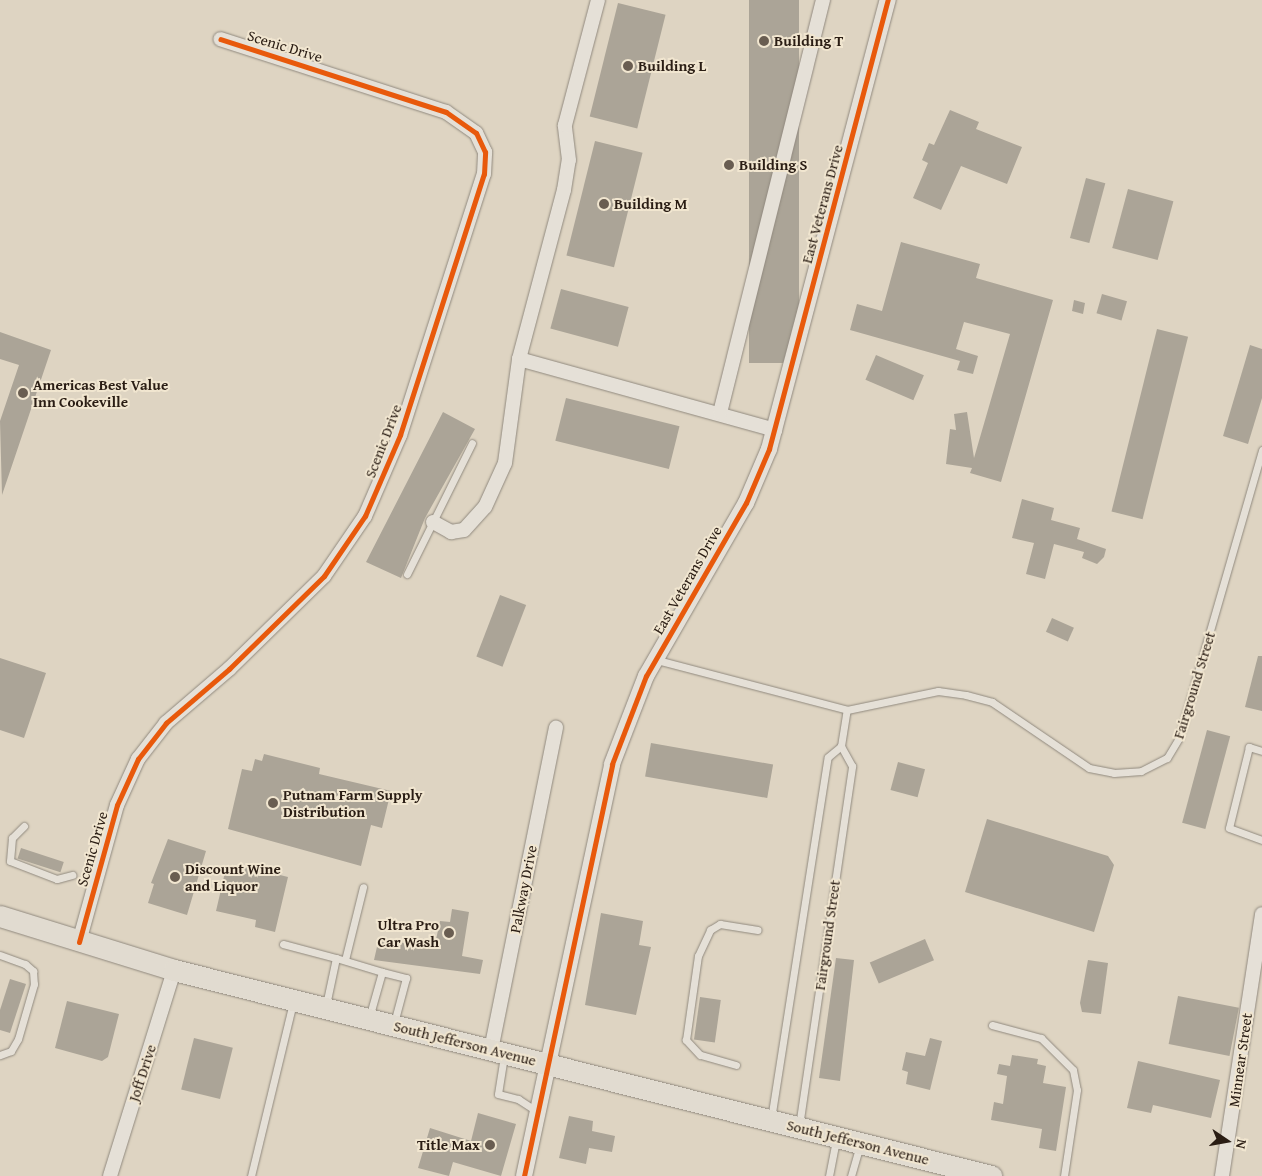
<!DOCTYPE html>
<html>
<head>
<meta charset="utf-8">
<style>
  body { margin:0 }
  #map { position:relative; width:1262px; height:1176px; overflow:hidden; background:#ded4c2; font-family:"Gentium Book Plus",serif }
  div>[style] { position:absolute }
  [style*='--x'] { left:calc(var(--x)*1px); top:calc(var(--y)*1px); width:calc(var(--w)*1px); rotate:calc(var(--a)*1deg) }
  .building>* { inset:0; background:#aba497; transform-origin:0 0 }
  .roads { filter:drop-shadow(0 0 1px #90897e) drop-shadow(0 0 1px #90897e) }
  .service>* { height:7px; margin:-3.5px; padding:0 3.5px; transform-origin:3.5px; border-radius:3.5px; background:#e5e0d7 }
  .minor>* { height:14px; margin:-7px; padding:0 7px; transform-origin:7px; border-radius:7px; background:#e5e0d7 }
  .tertiary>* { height:16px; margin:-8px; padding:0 8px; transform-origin:8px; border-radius:8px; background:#e5e0d7 }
  .primary>* { height:21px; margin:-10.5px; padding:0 10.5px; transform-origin:10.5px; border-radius:10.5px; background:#e1dbd0 }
  .cycleway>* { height:5px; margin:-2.5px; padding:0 2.5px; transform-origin:2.5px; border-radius:2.5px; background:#e8590c }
  .dots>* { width:14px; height:14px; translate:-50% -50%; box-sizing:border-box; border:2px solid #f1e6d0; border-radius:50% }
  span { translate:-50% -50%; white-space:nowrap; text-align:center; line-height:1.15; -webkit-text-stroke:4px #f1e6d0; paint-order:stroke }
  .poi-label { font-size:15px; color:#2a1d14; font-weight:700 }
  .left { translate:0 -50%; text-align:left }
  .right { translate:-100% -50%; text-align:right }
  .street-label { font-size:15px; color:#2a1d14 }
  .north { position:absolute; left:1202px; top:1116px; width:50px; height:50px; -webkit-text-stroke:4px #f1e6d0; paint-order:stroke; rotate:102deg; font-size:14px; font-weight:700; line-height:20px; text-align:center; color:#2a1d14 }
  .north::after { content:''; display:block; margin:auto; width:18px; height:22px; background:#2a1d14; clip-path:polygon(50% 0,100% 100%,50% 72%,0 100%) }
</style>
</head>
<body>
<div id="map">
  <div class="building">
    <i style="left:749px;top:0;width:50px;height:363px"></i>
    <i style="left:618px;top:3px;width:49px;height:117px;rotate:14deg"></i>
    <i style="clip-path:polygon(950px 110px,979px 122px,976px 129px,1022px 147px,1007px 184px,961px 166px,941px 210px,913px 198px,928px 163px,922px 160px,929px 143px,934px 145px)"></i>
    <i style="left:595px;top:141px;width:49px;height:118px;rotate:14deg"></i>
    <i style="left:1086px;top:178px;width:20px;height:62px;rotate:15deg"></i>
    <i style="left:1128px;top:189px;width:47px;height:61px;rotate:15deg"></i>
    <i style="clip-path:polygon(901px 242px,980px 264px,976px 278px,1053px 300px,1001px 482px,970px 473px,972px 468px,946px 464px,950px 429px,956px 430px,954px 414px,967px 412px,974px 458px,1010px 334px,964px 322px,956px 349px,978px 356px,973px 374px,957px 370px,960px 361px,850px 330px,857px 304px,882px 311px)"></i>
    <i style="left:561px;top:289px;width:70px;height:41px;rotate:15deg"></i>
    <i style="left:1102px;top:294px;width:26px;height:20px;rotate:16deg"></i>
    <i style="clip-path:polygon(1074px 300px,1085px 303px,1083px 314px,1072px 311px)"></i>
    <i style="left:1157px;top:329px;width:32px;height:188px;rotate:14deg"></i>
    <i style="clip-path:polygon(0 332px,51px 350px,2px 495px,0 421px,19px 365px,0 359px)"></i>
    <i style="clip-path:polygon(1250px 345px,1262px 349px,1262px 398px,1248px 444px,1223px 436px)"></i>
    <i style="left:876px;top:355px;width:52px;height:27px;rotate:23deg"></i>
    <i style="left:566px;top:398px;width:117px;height:44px;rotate:14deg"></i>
    <i style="clip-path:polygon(443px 412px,475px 429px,425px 518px,401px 578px,366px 562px)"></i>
    <i style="clip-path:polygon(1022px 499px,1054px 508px,1051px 520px,1080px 528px,1077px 539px,1106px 549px,1104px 557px,1097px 564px,1082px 558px,1084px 552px,1054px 544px,1045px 579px,1026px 574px,1034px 543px,1012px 538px)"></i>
    <i style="left:500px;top:595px;width:28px;height:66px;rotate:21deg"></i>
    <i style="left:1052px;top:618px;width:24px;height:15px;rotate:24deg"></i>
    <i style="clip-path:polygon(1258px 656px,1262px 656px,1262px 711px,1245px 707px)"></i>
    <i style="clip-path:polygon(0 658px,46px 673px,24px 738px,0 730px)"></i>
    <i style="left:1207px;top:730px;width:24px;height:96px;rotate:15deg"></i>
    <i style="left:651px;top:743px;width:124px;height:34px;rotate:10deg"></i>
    <i style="clip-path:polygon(264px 754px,320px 768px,319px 774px,391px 791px,382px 828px,371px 825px,361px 866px,228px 829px,242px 769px,252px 771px,255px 759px,262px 761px)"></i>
    <i style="left:898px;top:762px;width:28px;height:29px;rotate:15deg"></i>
    <i style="clip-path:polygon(987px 819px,1108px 856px,1114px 865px,1094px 932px,965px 892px)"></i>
    <i style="clip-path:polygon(168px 839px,206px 851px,187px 915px,148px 903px,154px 884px,151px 883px)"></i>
    <i style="left:21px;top:848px;width:45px;height:11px;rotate:18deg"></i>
    <i style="clip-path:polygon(240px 865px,288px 877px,275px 932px,255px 927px,256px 920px,216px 911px,226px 868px,239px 871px)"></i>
    <i style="clip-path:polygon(452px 909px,469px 912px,462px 956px,483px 960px,480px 974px,374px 960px,379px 938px,434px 949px,440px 921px,450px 922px)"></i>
    <i style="clip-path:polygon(601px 913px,643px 921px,639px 945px,651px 947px,636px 1015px,585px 1005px)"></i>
    <i style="left:925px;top:939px;width:23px;height:60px;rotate:67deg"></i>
    <i style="clip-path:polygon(836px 958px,854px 960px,840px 1081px,819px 1078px)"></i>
    <i style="clip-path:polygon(1088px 960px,1108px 963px,1101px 1014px,1082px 1012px,1080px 1003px)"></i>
    <i style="clip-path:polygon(10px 979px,26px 984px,10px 1033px,0 1030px,0 1010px)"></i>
    <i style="left:1178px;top:996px;width:62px;height:49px;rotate:11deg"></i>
    <i style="left:700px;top:997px;width:21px;height:43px;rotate:8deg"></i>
    <i style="clip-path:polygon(67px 1001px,119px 1014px,108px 1057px,102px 1061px,55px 1048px)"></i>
    <i style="left:194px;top:1038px;width:40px;height:53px;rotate:14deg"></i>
    <i style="clip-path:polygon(930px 1038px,942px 1041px,930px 1090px,906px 1084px,908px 1072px,902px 1070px,906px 1052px,925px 1056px)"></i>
    <i style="clip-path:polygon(1012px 1055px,1038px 1059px,1037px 1064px,1046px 1066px,1043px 1083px,1066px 1087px,1056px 1151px,1039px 1148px,1042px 1129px,991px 1120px,994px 1102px,1003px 1104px,1007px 1076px,997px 1074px,999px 1064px,1010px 1066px)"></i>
    <i style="clip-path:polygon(1138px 1061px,1220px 1080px,1211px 1118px,1153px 1105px,1151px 1113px,1127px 1108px)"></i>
    <i style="clip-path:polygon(478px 1113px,516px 1124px,501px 1176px,453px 1162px,449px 1176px,418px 1168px,430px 1128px,471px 1141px)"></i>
    <i style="clip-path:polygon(569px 1116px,593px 1121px,592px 1131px,615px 1136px,612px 1152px,589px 1148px,586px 1164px,559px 1158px)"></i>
  </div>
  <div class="roads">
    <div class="service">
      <i style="--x:407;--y:574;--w:146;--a:-63.6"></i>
      <i style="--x:657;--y:660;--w:196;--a:14.7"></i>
      <i style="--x:847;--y:710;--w:93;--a:-11.8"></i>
      <i style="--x:938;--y:691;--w:28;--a:8"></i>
      <i style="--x:966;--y:695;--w:27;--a:15"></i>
      <i style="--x:992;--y:702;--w:117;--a:34.2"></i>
      <i style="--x:1089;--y:768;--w:25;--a:11"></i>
      <i style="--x:1114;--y:773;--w:27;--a:-4"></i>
      <i style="--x:1141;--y:771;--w:29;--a:-27"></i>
      <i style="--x:1167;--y:758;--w:23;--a:-59"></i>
      <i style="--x:1179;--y:738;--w:300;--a:-73.9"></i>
      <i style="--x:1262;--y:751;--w:14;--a:-163"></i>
      <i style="--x:1249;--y:747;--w:83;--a:103.9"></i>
      <i style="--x:1229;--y:828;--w:35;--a:20"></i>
      <i style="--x:24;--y:826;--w:17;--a:135"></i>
      <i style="--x:12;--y:838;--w:23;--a:95"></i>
      <i style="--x:10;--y:861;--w:50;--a:21"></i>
      <i style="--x:57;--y:879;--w:16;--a:-15"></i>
      <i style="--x:283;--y:944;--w:55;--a:14.8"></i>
      <i style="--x:0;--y:955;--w:27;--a:20"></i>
      <i style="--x:25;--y:964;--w:11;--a:41"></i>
      <i style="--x:33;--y:971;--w:13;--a:86"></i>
      <i style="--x:34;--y:984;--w:57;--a:106.2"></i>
      <i style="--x:18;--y:1039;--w:14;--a:120"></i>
      <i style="--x:11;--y:1051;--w:12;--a:160"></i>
      <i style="--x:345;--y:960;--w:75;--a:-76.1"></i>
      <i style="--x:326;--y:1005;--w:48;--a:-78"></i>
      <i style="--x:336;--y:958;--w:48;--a:16.9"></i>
      <i style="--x:369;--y:1018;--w:48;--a:-74.2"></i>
      <i style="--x:382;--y:972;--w:25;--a:14"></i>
      <i style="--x:406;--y:978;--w:47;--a:104.9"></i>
      <i style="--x:992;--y:1025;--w:51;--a:14.9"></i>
      <i style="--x:1041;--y:1038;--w:45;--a:45"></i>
      <i style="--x:1073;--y:1070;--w:20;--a:79"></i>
      <i style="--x:1077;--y:1090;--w:87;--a:98.6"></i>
      <i style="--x:504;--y:1056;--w:38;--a:99"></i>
      <i style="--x:498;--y:1094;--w:21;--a:14"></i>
      <i style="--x:518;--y:1099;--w:24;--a:33"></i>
      <i style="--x:736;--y:1065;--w:37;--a:-164"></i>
      <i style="--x:700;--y:1055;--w:21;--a:-133"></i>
      <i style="--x:686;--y:1040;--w:85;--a:-81.9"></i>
      <i style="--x:698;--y:956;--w:29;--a:-65"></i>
      <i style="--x:710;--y:930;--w:12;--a:-31"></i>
      <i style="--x:720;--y:924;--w:38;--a:9"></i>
      <i style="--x:771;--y:1119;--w:366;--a:-81.1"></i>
      <i style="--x:828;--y:757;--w:17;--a:-40"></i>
      <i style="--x:799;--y:1126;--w:364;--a:-81.6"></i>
      <i style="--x:852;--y:766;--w:23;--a:-119"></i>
      <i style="--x:841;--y:746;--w:36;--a:-81"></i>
      <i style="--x:251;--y:1176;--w:178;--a:-76.4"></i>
      <i style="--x:829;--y:1176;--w:37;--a:-79"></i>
      <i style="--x:851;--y:1176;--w:32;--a:-74"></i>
    </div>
    <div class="minor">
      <i style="--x:519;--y:359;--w:266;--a:15.5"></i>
      <i style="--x:720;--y:413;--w:426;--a:-76"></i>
      <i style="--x:433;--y:522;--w:21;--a:29"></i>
      <i style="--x:451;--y:532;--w:13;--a:-9"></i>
      <i style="--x:464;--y:530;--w:31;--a:-48"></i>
      <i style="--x:485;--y:507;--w:48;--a:-65.6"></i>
      <i style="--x:505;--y:463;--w:105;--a:-82.3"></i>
      <i style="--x:519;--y:359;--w:175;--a:-75.1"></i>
      <i style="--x:564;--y:190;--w:30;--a:-81"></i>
      <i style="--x:569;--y:160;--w:35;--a:-97"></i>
      <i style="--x:565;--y:125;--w:129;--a:-75.2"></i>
      <i style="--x:79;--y:942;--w:142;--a:-74.5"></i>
      <i style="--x:117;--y:805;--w:51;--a:-65.5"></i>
      <i style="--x:138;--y:759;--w:46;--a:-52.1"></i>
      <i style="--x:166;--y:723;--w:83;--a:-40.6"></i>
      <i style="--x:229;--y:669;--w:133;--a:-44.4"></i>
      <i style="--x:324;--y:576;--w:73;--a:-55.7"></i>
      <i style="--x:365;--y:516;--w:88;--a:-66.6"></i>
      <i style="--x:400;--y:435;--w:274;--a:-72.2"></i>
      <i style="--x:484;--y:174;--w:22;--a:-87"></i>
      <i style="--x:485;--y:152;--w:21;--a:-115"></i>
      <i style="--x:476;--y:133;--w:37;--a:-145"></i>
      <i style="--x:446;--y:112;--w:237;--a:-162.1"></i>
      <i style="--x:491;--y:1050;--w:329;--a:-78.6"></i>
      <i style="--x:110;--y:1176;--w:216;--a:-72.7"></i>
      <i style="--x:1222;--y:1176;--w:265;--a:-81.3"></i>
    </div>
    <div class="tertiary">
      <i style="--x:524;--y:1176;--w:421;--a:-77.9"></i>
      <i style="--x:612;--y:764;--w:94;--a:-68.9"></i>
      <i style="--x:646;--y:676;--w:200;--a:-60"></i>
      <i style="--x:746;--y:503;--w:59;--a:-66.9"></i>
      <i style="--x:769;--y:449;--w:465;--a:-75.2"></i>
    </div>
    <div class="primary">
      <i style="--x:0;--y:916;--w:182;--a:17.2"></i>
      <i style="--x:174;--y:970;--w:843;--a:14.15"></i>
    </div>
  </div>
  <div class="cycleway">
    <i style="--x:79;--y:942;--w:142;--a:-74.5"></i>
    <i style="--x:117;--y:805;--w:51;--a:-65.5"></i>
    <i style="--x:138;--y:759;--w:46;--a:-52.1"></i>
    <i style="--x:166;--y:723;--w:83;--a:-40.6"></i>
    <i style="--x:229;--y:669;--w:133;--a:-44.4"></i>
    <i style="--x:324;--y:576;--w:73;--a:-55.7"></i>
    <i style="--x:365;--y:516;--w:88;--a:-66.6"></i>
    <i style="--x:400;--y:435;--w:274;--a:-72.2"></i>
    <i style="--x:484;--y:174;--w:22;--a:-87"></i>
    <i style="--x:485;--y:152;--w:21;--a:-115"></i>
    <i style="--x:476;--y:133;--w:37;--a:-145"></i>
    <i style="--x:446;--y:112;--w:237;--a:-162.1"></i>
    <i style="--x:524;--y:1176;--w:421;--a:-77.9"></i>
    <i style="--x:612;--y:764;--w:94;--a:-68.9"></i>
    <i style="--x:646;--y:676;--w:200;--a:-60"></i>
    <i style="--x:746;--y:503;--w:59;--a:-66.9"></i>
    <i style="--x:769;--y:449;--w:465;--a:-75.2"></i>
  </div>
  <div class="dots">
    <i style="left:764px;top:41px;background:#695d51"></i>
    <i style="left:628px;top:66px;background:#695d51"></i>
    <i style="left:729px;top:165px;background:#695d51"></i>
    <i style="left:604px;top:204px;background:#695d51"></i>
    <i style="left:23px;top:393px;background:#695d51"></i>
    <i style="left:273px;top:803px;background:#695d51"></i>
    <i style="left:175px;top:877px;background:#695d51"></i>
    <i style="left:449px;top:933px;background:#695d51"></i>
    <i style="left:490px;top:1145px;background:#695d51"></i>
  </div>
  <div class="poi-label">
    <span class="left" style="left:774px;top:41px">Building T</span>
    <span class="left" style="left:638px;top:66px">Building L</span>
    <span class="left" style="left:739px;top:165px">Building S</span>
    <span class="left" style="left:614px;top:204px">Building M</span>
    <span class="left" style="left:33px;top:393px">Americas Best Value<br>Inn Cookeville</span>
    <span class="left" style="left:283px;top:803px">Putnam Farm Supply<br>Distribution</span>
    <span class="left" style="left:185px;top:877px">Discount Wine<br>and Liquor</span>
    <span class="right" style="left:439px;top:933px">Ultra Pro<br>Car Wash</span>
    <span class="right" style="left:480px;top:1145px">Title Max</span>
  </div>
  <div class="street-label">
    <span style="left:285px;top:46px;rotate:17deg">Scenic Drive</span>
    <span style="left:822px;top:204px;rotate:-75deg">East Veterans Drive</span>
    <span style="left:383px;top:441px;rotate:-69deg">Scenic Drive</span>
    <span style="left:687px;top:580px;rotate:-60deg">East Veterans Drive</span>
    <span style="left:1194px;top:685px;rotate:-73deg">Fairground Street</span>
    <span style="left:92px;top:849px;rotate:-74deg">Scenic Drive</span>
    <span style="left:523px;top:889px;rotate:-79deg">Palkway Drive</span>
    <span style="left:827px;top:935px;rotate:-82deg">Fairground Street</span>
    <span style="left:465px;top:1043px;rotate:14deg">South Jefferson Avenue</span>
    <span style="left:1240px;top:1060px;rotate:-82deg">Minnear Street</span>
    <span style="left:142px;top:1073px;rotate:-72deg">Joff Drive</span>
    <span style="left:858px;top:1142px;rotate:14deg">South Jefferson Avenue</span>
  </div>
  <div class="north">N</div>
</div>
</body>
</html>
